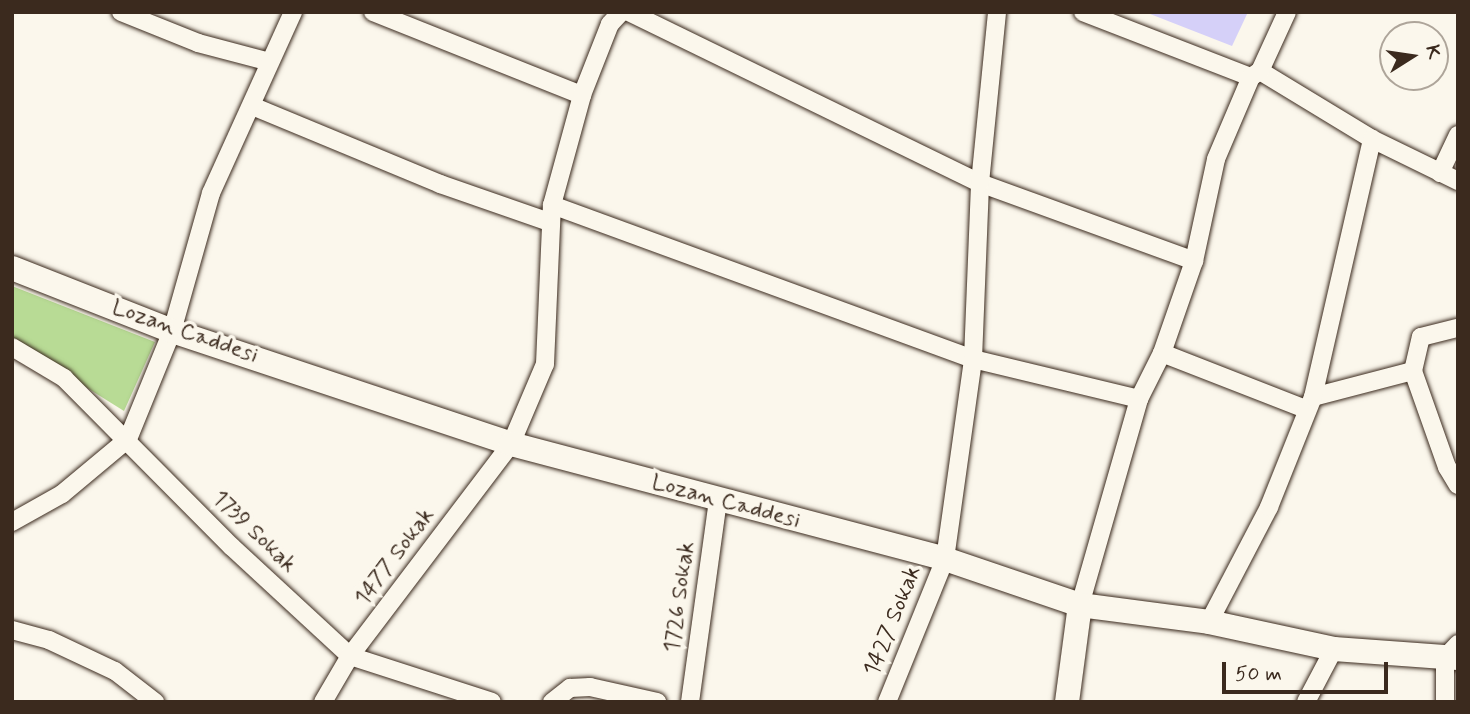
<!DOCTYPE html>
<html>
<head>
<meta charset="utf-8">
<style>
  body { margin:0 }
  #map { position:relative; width:1470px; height:714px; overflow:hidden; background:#fbf7ec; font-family:Mynerve,sans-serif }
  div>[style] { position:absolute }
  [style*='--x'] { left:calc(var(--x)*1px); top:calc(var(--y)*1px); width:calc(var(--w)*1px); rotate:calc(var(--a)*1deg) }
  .green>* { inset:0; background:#b8db95 }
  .building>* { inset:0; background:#d5d0f8 }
  .roads { filter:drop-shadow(0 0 2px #3b2a1e) drop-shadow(0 0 2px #3b2a1e) }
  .street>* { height:18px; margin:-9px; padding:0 9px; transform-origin:9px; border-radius:9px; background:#fbf7ec }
  .secondary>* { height:24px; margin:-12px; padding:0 12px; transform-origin:12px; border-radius:12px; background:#fbf7ec }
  span { translate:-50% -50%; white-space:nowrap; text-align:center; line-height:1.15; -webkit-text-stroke:7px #fbf7ec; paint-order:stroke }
  .street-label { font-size:23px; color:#3b2a1e }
  .frame { position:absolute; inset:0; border:14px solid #3b2a1e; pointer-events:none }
  .north { position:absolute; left:1379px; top:21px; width:70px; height:70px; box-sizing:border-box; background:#fbf7ec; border:2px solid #aea59a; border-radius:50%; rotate:78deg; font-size:19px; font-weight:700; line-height:28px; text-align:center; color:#3b2a1e }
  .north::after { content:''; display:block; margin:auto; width:24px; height:32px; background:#3b2a1e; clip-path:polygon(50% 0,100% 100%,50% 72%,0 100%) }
  .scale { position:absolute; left:1222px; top:662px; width:166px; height:32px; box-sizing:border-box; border:4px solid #3b2a1e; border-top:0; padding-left:9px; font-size:21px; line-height:24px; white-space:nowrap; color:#3b2a1e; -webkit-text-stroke:5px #fbf7ec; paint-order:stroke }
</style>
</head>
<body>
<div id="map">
  <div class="green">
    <i style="clip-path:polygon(12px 286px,155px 342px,124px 411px,12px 341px)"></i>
  </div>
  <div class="building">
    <i style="clip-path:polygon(1145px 12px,1248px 12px,1232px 46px)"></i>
  </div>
  <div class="roads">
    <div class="street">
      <i style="--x:121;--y:12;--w:83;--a:21.9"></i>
      <i style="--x:198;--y:43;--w:74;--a:14.8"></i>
      <i style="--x:373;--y:12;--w:225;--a:21.7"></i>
      <i style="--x:629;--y:12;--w:390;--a:26"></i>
      <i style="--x:980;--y:183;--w:228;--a:20"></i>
      <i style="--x:1083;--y:12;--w:180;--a:21.2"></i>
      <i style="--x:1260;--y:71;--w:131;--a:31.3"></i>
      <i style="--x:1372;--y:139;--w:96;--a:26"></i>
      <i style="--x:252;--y:106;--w:204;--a:22.5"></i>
      <i style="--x:440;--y:184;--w:115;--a:19.2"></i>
      <i style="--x:1440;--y:173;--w:42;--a:-64.7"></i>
      <i style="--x:552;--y:205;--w:448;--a:20.1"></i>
      <i style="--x:973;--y:359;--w:171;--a:13.5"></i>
      <i style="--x:12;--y:347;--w:61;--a:30.8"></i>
      <i style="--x:64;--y:378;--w:238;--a:45.2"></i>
      <i style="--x:232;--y:547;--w:161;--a:42.7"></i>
      <i style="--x:350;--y:656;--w:149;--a:17.9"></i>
      <i style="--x:1162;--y:353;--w:155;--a:21.3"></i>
      <i style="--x:1413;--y:371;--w:102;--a:70.5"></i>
      <i style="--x:1447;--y:467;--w:21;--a:59"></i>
      <i style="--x:1313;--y:397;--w:103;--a:-14.6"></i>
      <i style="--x:1413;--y:371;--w:35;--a:-77"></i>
      <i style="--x:1421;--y:337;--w:38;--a:-14"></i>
      <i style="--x:12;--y:522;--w:57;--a:-29.2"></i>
      <i style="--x:62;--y:494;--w:86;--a:-39.8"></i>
      <i style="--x:128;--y:439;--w:117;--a:-67.8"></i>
      <i style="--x:172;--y:331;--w:143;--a:-74.2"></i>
      <i style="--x:211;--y:193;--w:199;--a:-65.6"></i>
      <i style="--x:1080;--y:605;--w:214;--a:-74"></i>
      <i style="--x:1139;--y:399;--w:51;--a:-63.4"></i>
      <i style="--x:1162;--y:353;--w:97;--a:-70.8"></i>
      <i style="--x:1194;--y:261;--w:104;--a:-77.8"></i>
      <i style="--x:1216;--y:159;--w:89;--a:-66.9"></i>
      <i style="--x:1251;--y:77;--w:11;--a:-34"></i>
      <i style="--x:1260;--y:71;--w:65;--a:-65.4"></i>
      <i style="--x:1209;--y:622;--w:130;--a:-62.4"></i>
      <i style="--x:1269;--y:507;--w:118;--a:-68.2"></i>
      <i style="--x:1313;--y:397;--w:265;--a:-77.1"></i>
      <i style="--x:12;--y:630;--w:38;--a:15"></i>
      <i style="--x:49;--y:640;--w:73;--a:25.2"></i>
      <i style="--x:115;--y:671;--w:51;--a:37.8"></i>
      <i style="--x:323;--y:702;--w:53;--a:-59.6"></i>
      <i style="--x:350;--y:656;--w:266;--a:-52.8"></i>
      <i style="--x:511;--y:444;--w:87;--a:-67"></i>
      <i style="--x:545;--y:364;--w:159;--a:-87.5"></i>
      <i style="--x:552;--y:205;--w:114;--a:-74.7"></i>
      <i style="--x:582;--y:95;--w:76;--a:-68.5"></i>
      <i style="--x:610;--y:24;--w:16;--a:-47"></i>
      <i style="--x:552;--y:702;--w:23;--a:-38"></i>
      <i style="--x:570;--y:688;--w:20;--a:-3"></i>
      <i style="--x:590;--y:687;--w:69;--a:12.6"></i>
      <i style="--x:690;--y:702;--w:204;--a:-82.1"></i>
      <i style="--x:887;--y:702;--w:154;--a:-67.9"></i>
      <i style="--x:945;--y:559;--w:202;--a:-82"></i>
      <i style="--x:973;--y:359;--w:176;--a:-87.7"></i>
      <i style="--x:980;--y:183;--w:172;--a:-84.3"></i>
      <i style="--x:1306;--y:702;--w:60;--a:-62.2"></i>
      <i style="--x:1445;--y:702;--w:44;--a:-90"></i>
      <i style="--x:1445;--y:658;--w:19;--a:-47"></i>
    </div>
    <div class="secondary">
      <i style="--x:12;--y:268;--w:172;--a:21.5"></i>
      <i style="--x:172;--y:331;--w:357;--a:18.4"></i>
      <i style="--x:511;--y:444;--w:449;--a:14.8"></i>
      <i style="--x:945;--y:559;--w:143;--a:18.8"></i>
      <i style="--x:1080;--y:605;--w:130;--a:7.5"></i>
      <i style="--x:1209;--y:622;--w:128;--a:12.2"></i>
      <i style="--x:1334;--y:649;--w:124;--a:4.2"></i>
      <i style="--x:1067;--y:702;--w:98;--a:-82.4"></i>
    </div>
  </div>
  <div class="street-label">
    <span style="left:185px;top:332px;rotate:19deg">Lozan Caddesi</span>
    <span style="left:726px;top:502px;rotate:15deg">Lozan Caddesi</span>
    <span style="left:254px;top:532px;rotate:44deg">1739 Sokak</span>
    <span style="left:395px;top:557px;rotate:-53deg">1477 Sokak</span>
    <span style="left:680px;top:597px;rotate:-82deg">1726 Sokak</span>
    <span style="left:893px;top:621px;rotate:-68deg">1427 Sokak</span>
  </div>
  <div class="frame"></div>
  <div class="north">K</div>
  <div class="scale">50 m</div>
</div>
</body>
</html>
